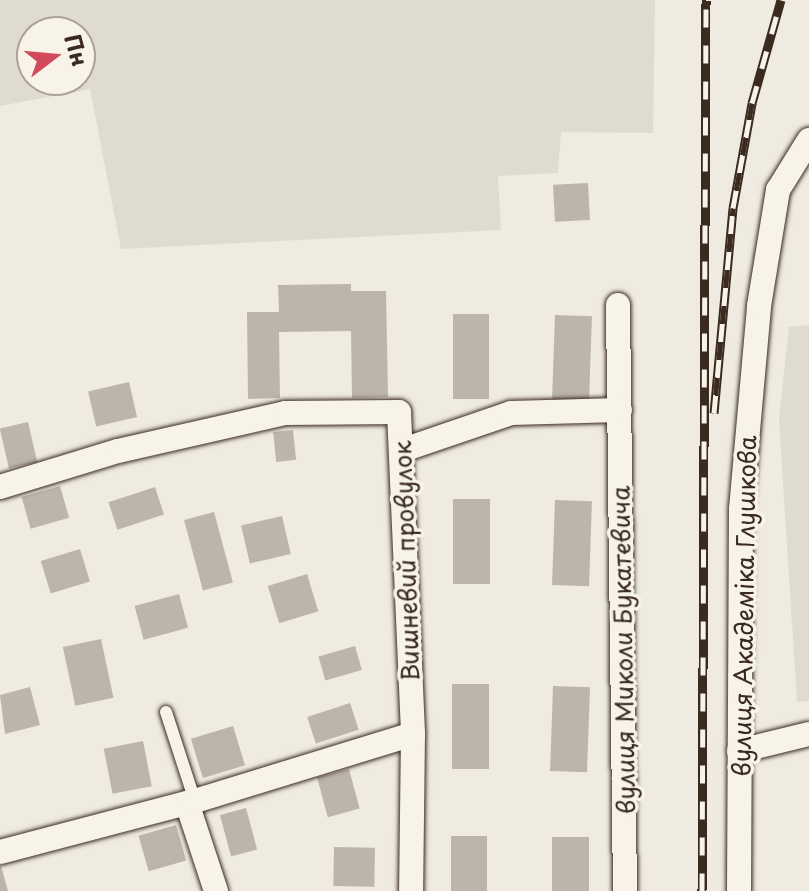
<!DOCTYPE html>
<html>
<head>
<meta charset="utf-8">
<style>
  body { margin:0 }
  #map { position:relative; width:809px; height:891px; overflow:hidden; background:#efebe0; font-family:"Playpen Sans",sans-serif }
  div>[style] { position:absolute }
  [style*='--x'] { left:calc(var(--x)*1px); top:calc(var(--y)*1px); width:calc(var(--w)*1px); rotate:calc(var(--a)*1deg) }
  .built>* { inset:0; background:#e0dbd0 }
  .building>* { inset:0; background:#bdb5aa; transform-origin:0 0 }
  .roads { filter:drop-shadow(0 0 2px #3b2a1e) drop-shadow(0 0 2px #3b2a1e) }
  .service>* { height:12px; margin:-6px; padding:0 6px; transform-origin:6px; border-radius:6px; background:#f7f3e8 }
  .minor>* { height:24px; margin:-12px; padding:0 12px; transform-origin:12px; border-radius:12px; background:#f7f3e8 }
  .rail>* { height:9px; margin-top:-4.5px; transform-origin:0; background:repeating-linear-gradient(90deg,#f7f3e8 0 18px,#3b2a1e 0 36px); box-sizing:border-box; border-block:2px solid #3b2a1e }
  span { translate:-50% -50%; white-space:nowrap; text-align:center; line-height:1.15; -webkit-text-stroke:7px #f7f3e8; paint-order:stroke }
  .street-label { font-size:24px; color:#3b2a1e }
  .north { position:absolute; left:16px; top:16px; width:80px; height:80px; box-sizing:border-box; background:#f7f3e8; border:2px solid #aca397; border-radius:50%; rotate:74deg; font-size:22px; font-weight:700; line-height:32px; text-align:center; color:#3b2a1e }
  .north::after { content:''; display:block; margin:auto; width:28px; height:36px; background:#d1495b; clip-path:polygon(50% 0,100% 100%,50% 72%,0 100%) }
</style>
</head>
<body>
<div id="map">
  <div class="built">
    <i style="clip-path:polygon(evenodd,0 0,655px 0,653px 133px,561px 132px,558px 173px,498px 176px,501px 230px,121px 249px,90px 89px,0 106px,0 0,80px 32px,80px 80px,32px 80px,32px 32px,80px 32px)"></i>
    <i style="clip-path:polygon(809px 325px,809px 701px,797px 702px,779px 419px,789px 327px)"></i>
  </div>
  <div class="building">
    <i style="left:588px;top:183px;width:37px;height:35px;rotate:87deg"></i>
    <i style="clip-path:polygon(351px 284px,351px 291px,386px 291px,388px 397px,352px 398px,351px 331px,279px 332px,280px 398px,248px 399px,247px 312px,279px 312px,278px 285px)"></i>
    <i style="left:453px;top:314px;width:36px;height:85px"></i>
    <i style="left:555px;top:315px;width:37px;height:85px;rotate:2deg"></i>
    <i style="left:129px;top:382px;width:36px;height:42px;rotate:77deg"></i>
    <i style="left:28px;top:422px;width:41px;height:29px;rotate:77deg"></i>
    <i style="left:293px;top:430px;width:30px;height:20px;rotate:84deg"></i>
    <i style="left:60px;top:486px;width:33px;height:40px;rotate:74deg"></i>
    <i style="left:155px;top:487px;width:29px;height:49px;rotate:72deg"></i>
    <i style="left:453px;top:499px;width:37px;height:85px"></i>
    <i style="left:555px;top:500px;width:37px;height:85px;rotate:2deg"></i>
    <i style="left:214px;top:512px;width:73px;height:31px;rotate:75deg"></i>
    <i style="left:282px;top:516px;width:39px;height:42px;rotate:77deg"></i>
    <i style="left:80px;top:549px;width:34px;height:41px;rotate:73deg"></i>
    <i style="left:307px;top:574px;width:39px;height:41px;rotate:73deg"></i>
    <i style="left:179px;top:594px;width:35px;height:46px;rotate:75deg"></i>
    <i style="left:101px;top:639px;width:60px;height:39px;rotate:78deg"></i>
    <i style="left:355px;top:646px;width:25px;height:38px;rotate:74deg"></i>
    <i style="left:452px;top:684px;width:37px;height:85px"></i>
    <i style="left:553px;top:686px;width:37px;height:85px;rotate:2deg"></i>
    <i style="clip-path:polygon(30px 687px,40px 725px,5px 734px,0 695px)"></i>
    <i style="left:350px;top:703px;width:28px;height:45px;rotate:72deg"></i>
    <i style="left:233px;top:726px;width:41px;height:44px;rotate:73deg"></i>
    <i style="left:143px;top:741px;width:46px;height:40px;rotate:79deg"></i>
    <i style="left:349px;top:769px;width:41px;height:33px;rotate:75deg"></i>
    <i style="left:246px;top:808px;width:43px;height:27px;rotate:75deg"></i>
    <i style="left:176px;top:825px;width:37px;height:39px;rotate:74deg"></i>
    <i style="left:451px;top:836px;width:36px;height:55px"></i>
    <i style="left:552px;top:837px;width:37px;height:54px"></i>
    <i style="left:334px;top:847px;width:41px;height:39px;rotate:1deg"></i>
    <i style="clip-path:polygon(0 866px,1px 866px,8px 891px,0 891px)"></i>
  </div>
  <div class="roads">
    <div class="service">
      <i style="--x:166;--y:712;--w:94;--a:72"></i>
    </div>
    <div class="minor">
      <i style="--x:618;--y:305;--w:586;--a:89.32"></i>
      <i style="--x:403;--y:450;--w:114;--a:-18.9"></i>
      <i style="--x:511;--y:413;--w:109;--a:-1.6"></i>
      <i style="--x:0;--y:487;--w:123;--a:-17"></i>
      <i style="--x:118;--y:451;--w:171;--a:-12.8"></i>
      <i style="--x:285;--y:413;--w:114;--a:-0.5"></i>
      <i style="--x:399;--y:412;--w:322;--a:87.5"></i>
      <i style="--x:413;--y:734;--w:157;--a:90.7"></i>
      <i style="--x:739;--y:751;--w:72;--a:-13.7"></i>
      <i style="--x:187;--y:803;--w:93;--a:71.8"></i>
      <i style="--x:0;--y:852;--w:202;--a:-14.7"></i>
      <i style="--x:195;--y:801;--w:228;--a:-17.1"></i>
      <i style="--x:739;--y:891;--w:382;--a:-89.7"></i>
      <i style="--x:741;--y:509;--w:204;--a:-84.9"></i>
      <i style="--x:759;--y:306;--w:118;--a:-80.7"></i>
      <i style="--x:778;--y:190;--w:59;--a:-58.2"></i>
    </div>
  </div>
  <div class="rail">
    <i style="--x:714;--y:413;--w:206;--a:-84.7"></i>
    <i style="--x:733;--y:208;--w:107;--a:-79.7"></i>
    <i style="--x:752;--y:103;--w:107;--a:-74.3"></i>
    <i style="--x:702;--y:891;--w:891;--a:-89.74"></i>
  </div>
  <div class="street-label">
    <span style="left:406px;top:561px;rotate:-92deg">Вишневий провулок</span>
    <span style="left:744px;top:606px;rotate:-89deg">вулиця Академіка Глушкова</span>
    <span style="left:623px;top:650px;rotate:-91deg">вулиця Миколи Букатевича</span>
  </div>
  <div class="north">Пн</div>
</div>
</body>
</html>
